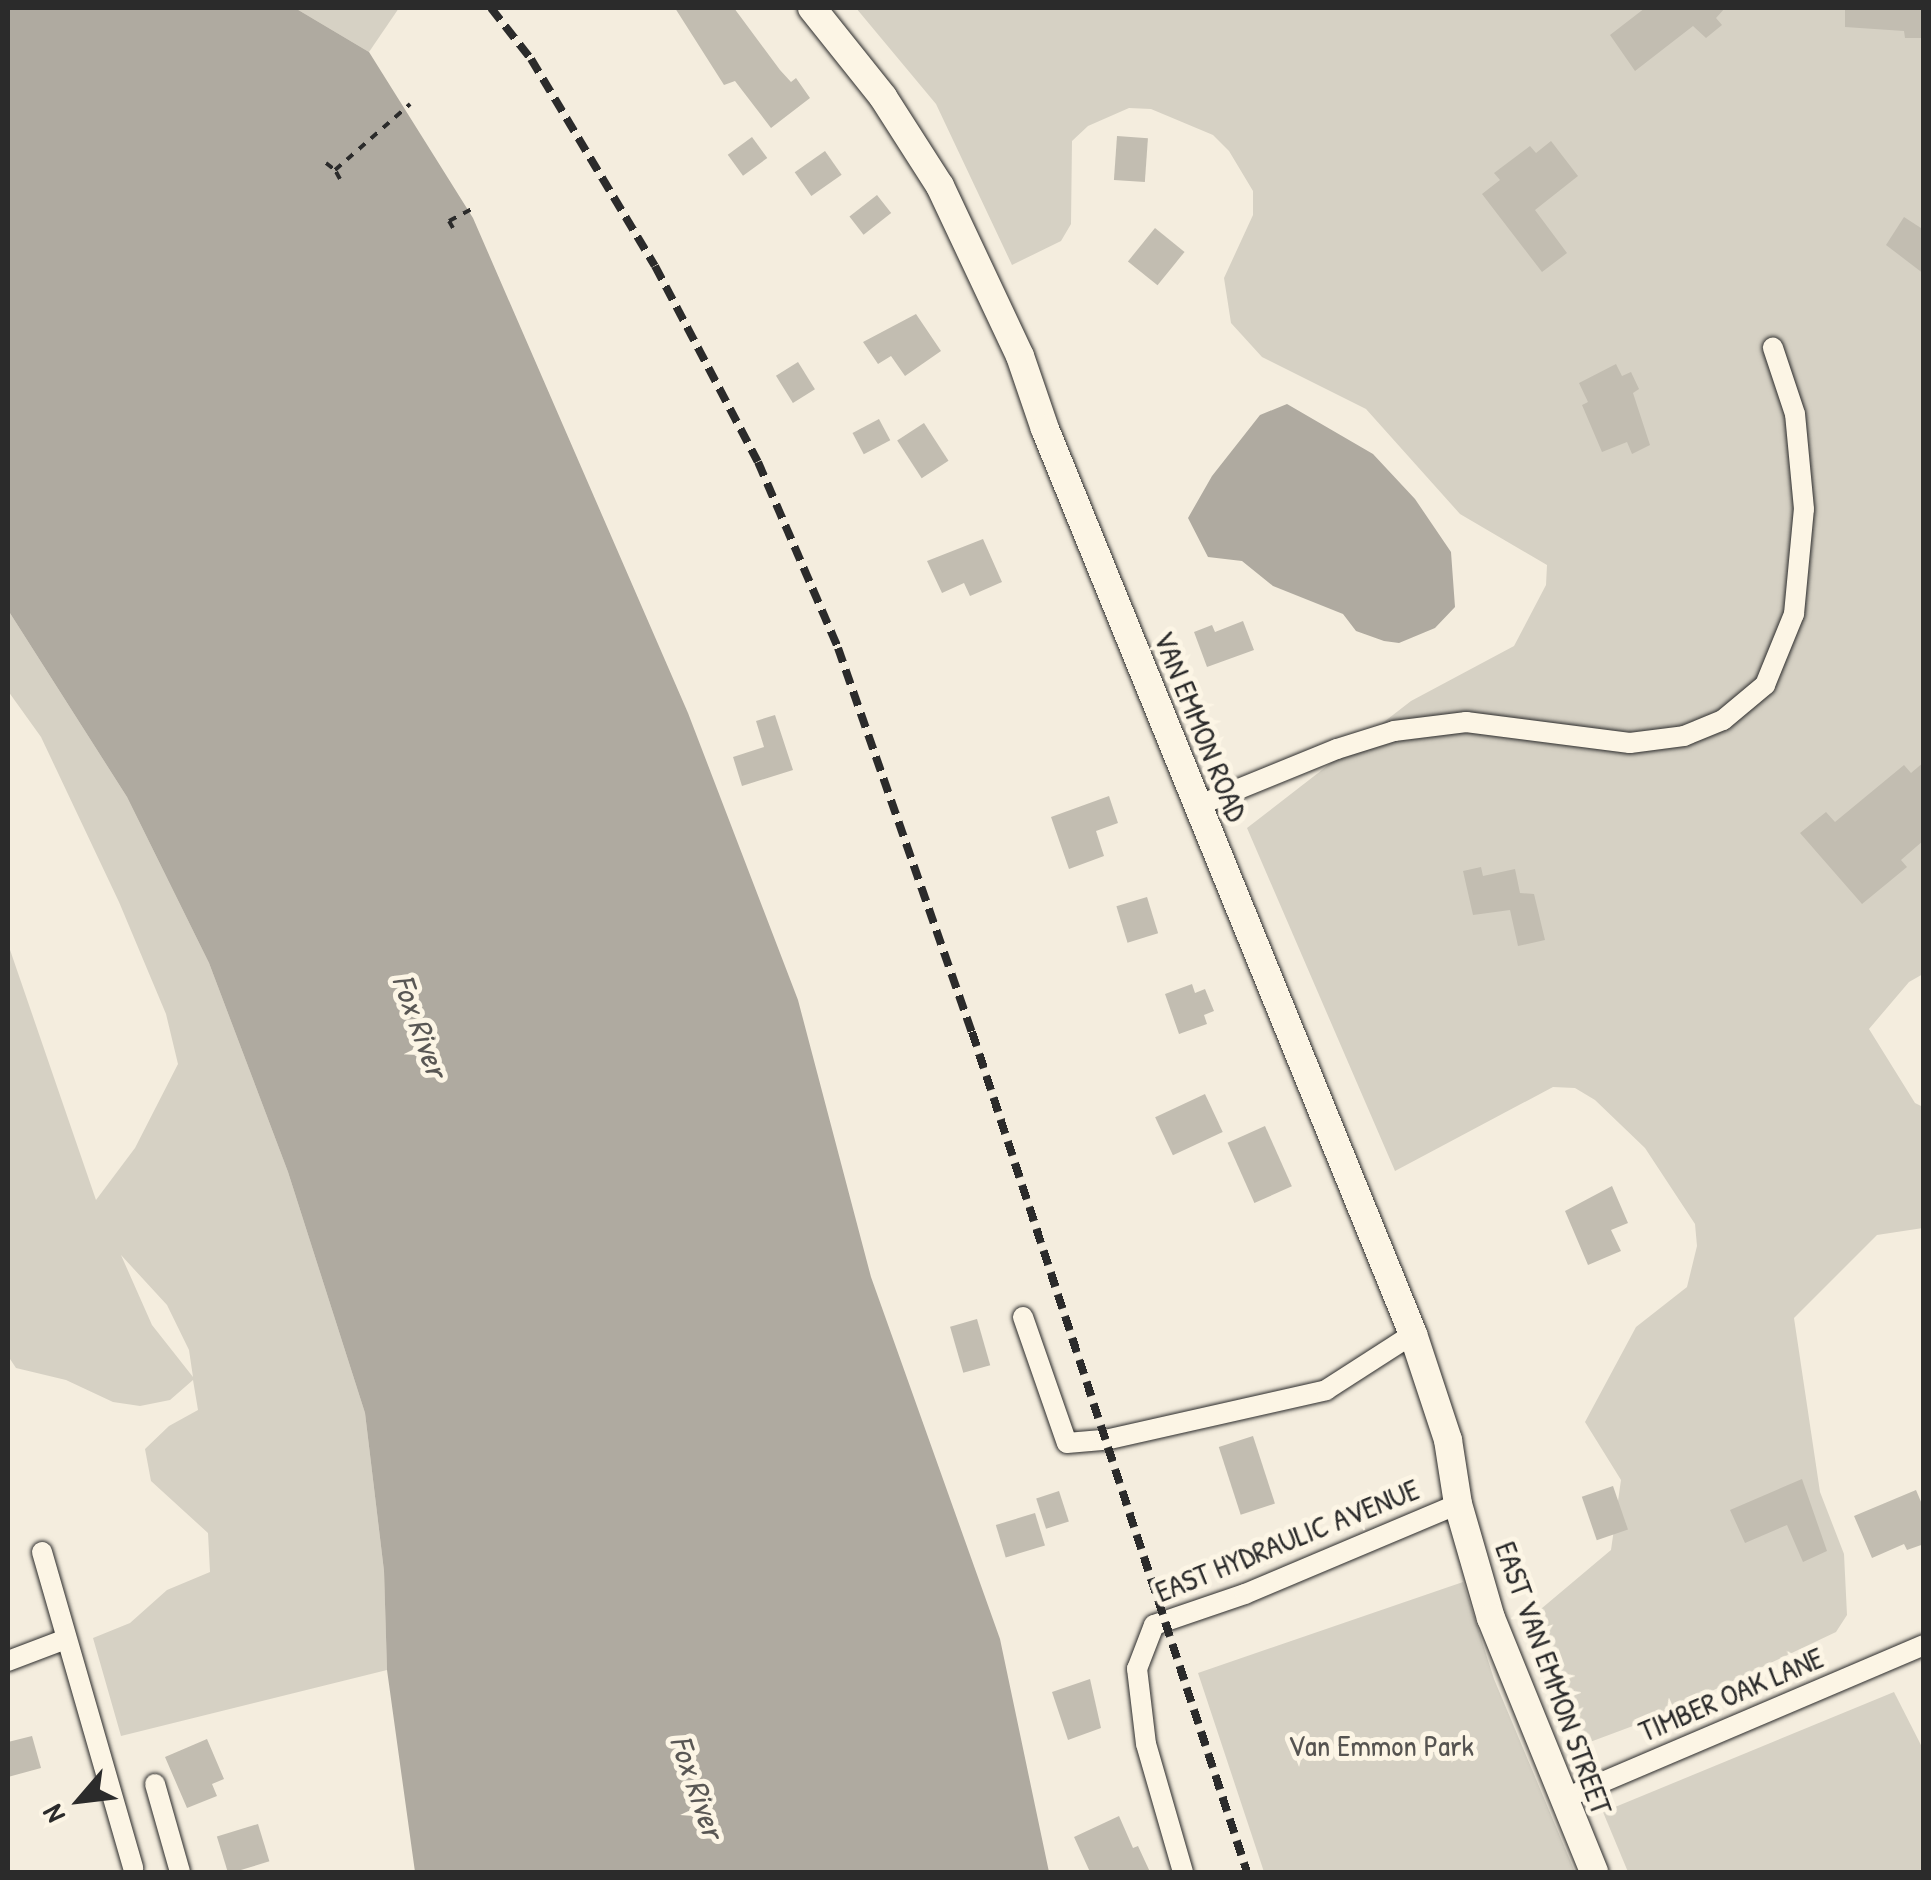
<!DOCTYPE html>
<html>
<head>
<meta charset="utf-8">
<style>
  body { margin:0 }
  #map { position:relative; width:1931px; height:1880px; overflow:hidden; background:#f4edde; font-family:"Patrick Hand",sans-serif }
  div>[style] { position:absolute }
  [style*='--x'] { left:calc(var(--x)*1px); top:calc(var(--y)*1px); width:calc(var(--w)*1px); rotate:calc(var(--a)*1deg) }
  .green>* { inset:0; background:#d6d1c4 }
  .water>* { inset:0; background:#afaaa0 }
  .building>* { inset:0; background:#c2bdb1; transform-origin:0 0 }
  .path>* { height:4px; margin-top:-2px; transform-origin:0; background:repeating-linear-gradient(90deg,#2b2b2b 0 8px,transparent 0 16px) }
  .roads { filter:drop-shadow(0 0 2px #2b2b2b) drop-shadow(0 0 2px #2b2b2b) }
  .minor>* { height:20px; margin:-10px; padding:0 10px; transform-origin:10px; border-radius:10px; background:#fcf5e5 }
  .tertiary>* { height:28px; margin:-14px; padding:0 14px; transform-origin:14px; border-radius:14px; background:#fcf5e5 }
  .rail>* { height:8px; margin-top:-4px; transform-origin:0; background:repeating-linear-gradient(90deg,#2b2b2b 0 15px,transparent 0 23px) }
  span { translate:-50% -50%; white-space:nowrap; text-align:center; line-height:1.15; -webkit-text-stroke:10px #fcf5e5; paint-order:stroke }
  .street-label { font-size:30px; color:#2b2b2b }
  .park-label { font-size:30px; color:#565451 }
  .water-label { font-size:32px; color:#595754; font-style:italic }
  .frame { position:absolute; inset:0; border:10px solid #2b2b2b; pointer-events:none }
  .north { position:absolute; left:30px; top:1750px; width:100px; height:100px; -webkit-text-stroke:8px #fcf5e5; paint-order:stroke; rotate:242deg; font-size:28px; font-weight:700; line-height:40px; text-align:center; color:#2b2b2b }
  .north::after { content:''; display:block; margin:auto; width:35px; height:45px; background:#2b2b2b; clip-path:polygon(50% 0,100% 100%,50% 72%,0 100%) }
</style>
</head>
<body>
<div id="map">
  <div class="green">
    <i style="clip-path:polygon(295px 8px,399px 8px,369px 52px)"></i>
    <i style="clip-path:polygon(856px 8px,1923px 8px,1923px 974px,1909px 982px,1869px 1029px,1915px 1103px,1923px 1107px,1923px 1228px,1877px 1235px,1794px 1318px,1820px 1492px,1844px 1554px,1847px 1615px,1836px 1632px,1657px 1717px,1590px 1742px,1553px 1703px,1523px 1624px,1611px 1550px,1621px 1480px,1585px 1422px,1636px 1327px,1687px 1287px,1697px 1246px,1695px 1224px,1645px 1148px,1595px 1100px,1575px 1088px,1553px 1087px,1395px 1171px,1247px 828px,1411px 701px,1514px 646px,1546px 585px,1547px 565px,1460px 514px,1366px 409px,1262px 357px,1231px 323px,1224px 278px,1253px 215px,1253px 191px,1229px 151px,1213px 135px,1151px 109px,1129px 108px,1088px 126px,1072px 141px,1071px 224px,1061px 241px,1012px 265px,936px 104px)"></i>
    <i style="clip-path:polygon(evenodd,8px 610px,127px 797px,209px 963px,288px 1172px,365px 1413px,384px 1571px,387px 1670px,121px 1736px,93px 1638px,130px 1623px,167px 1590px,210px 1572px,208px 1533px,151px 1481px,145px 1449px,169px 1426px,198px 1410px,193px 1380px,170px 1400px,140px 1406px,113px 1402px,66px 1380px,16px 1368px,8px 1356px,8px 944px,96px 1200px,135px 1148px,178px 1064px,166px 1014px,119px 902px,41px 737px,8px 691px,8px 610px,121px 1255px,167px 1305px,189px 1350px,193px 1377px,152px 1325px,121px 1255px)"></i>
    <i style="clip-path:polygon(1463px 1582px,1494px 1679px,1575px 1872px,1264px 1872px,1198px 1673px)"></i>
    <i style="clip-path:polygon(1894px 1692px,1923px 1749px,1923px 1872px,1628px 1872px,1603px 1812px)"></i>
  </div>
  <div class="water">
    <i style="clip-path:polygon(8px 8px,295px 8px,369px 52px,473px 218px,688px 713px,798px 1000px,871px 1277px,1000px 1639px,1049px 1872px,415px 1872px,387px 1670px,384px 1571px,365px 1413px,288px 1172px,209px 963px,127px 797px,8px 610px)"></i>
    <i style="clip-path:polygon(1287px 404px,1373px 454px,1415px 499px,1451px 552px,1455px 607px,1435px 628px,1399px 643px,1384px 641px,1356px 631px,1343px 614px,1273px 586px,1242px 561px,1208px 557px,1188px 518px,1212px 476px,1260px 415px)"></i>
  </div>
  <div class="building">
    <i style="clip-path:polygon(675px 8px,734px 8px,780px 70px,791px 82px,796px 78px,810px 98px,771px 128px,735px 81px,724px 85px)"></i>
    <i style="clip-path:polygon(1645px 8px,1725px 8px,1716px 18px,1722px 25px,1706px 38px,1693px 26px,1635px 71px,1610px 35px)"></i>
    <i style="clip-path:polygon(1845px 8px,1924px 8px,1924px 38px,1905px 38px,1904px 31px,1845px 27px)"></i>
    <i style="left:1117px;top:136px;width:31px;height:44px;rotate:4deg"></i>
    <i style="left:752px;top:137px;width:26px;height:30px;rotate:54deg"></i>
    <i style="clip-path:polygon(1551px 141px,1578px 176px,1535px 210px,1567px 253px,1542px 272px,1482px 194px,1500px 180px,1494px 173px,1530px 146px,1536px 153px)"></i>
    <i style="left:825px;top:151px;width:29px;height:37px;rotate:55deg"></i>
    <i style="left:877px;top:195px;width:23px;height:35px;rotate:52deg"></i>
    <i style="clip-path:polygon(1904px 217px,1924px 230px,1924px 274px,1886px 245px)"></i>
    <i style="left:1155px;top:228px;width:38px;height:43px;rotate:39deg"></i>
    <i style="clip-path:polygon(916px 314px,941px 351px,905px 376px,891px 356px,878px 364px,863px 342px)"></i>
    <i style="left:798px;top:362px;width:32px;height:26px;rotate:58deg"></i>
    <i style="clip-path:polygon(1616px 364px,1622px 376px,1631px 372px,1639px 389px,1633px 393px,1650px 445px,1632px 454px,1627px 442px,1602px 452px,1582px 405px,1588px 402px,1579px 383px)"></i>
    <i style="left:879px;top:419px;width:24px;height:30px;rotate:62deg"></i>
    <i style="left:924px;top:423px;width:45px;height:32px;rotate:57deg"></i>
    <i style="clip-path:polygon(983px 539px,1002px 582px,970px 596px,964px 583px,942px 593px,927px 561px)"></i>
    <i style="clip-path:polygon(1243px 621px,1254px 650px,1207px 667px,1194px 632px,1212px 625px,1215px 632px)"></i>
    <i style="clip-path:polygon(775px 715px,793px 770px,742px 786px,733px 757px,764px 747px,756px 721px)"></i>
    <i style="clip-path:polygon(1924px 762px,1924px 840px,1901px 860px,1907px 867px,1862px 904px,1800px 833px,1826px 812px,1835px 822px,1904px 765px,1911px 773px)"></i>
    <i style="clip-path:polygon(1109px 796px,1118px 823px,1096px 831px,1104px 856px,1069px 869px,1051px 817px)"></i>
    <i style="clip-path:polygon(1481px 867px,1483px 876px,1515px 869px,1520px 893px,1534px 894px,1545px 940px,1518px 946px,1510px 910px,1473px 915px,1463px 871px)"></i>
    <i style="left:1147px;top:897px;width:38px;height:32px;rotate:73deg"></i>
    <i style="clip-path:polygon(1192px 984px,1195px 993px,1205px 989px,1214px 1011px,1204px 1015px,1207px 1024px,1179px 1034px,1165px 994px)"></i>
    <i style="left:1205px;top:1094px;width:42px;height:55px;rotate:65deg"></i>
    <i style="left:1265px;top:1126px;width:66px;height:41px;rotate:66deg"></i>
    <i style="clip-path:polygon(1612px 1186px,1628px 1223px,1611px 1230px,1621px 1251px,1588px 1265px,1565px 1211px)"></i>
    <i style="left:977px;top:1319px;width:48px;height:28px;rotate:74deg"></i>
    <i style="left:1253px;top:1436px;width:71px;height:36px;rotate:72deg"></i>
    <i style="clip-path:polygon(1802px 1479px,1827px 1551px,1803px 1562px,1787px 1525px,1745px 1543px,1730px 1510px)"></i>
    <i style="left:1613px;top:1486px;width:46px;height:33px;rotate:71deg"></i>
    <i style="clip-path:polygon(1916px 1490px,1924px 1509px,1924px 1544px,1907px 1550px,1904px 1544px,1872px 1558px,1854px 1516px)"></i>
    <i style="left:1059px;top:1491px;width:32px;height:24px;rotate:72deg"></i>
    <i style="left:1035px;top:1513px;width:34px;height:41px;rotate:73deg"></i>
    <i style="clip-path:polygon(1090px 1679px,1101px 1728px,1068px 1740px,1052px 1692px)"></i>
    <i style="clip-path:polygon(32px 1736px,41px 1768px,8px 1777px,8px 1742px)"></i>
    <i style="clip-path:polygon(207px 1739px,224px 1779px,212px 1784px,217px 1796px,187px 1808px,165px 1757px)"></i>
    <i style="clip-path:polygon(1119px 1816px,1133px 1848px,1138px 1846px,1150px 1872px,1090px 1872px,1074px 1837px)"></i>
    <i style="left:258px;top:1824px;width:39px;height:43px;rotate:73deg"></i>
  </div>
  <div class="path">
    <i style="--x:326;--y:163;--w:11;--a:38"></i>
    <i style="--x:340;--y:179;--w:10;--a:-119"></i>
    <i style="--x:335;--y:170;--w:100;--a:-41.3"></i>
    <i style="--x:453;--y:228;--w:8;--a:-120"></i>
    <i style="--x:449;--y:221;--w:30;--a:-28"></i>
  </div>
  <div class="roads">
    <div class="minor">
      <i style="--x:1197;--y:806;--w:151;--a:-22.2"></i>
      <i style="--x:1337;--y:749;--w:60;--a:-17.5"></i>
      <i style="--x:1394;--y:731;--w:73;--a:-7.1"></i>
      <i style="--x:1466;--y:722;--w:165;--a:7.3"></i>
      <i style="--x:1630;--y:743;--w:54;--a:-7.4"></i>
      <i style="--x:1684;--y:736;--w:42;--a:-22.3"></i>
      <i style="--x:1723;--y:720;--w:55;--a:-39.8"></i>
      <i style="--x:1765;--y:685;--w:77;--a:-67.8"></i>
      <i style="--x:1794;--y:614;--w:105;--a:-84.6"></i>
      <i style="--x:1804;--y:509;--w:95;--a:-95.4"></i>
      <i style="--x:1795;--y:414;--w:70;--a:-108.4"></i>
      <i style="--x:1023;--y:1317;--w:133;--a:70.8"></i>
      <i style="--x:1067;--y:1443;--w:38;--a:-5"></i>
      <i style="--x:1105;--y:1440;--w:227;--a:-12.7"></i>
      <i style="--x:1326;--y:1390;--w:103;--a:-32.8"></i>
      <i style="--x:42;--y:1552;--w:329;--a:73.9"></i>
      <i style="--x:8;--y:1661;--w:62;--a:-20.8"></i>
      <i style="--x:155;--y:1784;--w:91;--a:74.1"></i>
      <i style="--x:1563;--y:1799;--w:392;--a:-23.1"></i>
      <i style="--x:1183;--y:1872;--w:133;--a:-106.1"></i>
      <i style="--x:1146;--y:1744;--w:76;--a:-96.8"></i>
      <i style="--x:1137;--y:1669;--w:47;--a:-68.9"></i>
      <i style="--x:1154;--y:1625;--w:96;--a:-18.8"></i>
      <i style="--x:1245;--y:1594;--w:231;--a:-22.9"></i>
    </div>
    <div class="tertiary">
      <i style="--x:812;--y:8;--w:114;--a:51.4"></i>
      <i style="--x:883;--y:97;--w:106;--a:57.4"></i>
      <i style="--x:940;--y:186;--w:188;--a:64.8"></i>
      <i style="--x:1020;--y:356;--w:77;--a:71.1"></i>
      <i style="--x:1045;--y:429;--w:977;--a:67.87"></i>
      <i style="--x:1413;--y:1334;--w:112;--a:71.7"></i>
      <i style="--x:1448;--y:1440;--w:65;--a:81.1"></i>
      <i style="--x:1458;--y:1504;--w:119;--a:73.9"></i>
      <i style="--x:1491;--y:1618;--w:274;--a:67.9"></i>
    </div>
  </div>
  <div class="rail">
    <i style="--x:491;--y:8;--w:65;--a:51.9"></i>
    <i style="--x:531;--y:59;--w:241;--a:59.1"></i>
    <i style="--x:655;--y:266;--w:221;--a:62.3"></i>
    <i style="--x:758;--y:462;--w:202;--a:66.7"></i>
    <i style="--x:838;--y:648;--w:407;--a:70.8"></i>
    <i style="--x:972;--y:1032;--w:884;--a:71.87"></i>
  </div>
  <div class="street-label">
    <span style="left:1201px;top:726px;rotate:68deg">VAN EMMON ROAD</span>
    <span style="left:1287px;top:1540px;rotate:-22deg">EAST HYDRAULIC AVENUE</span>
    <span style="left:1554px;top:1678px;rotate:70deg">EAST VAN EMMON STREET</span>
    <span style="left:1731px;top:1694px;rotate:-23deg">TIMBER OAK LANE</span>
  </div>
  <div class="park-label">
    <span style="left:1381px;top:1745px">Van Emmon Park</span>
  </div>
  <div class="water-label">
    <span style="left:420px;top:1026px;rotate:70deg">Fox River</span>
    <span style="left:697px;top:1787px;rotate:71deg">Fox River</span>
  </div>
  <div class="frame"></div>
  <div class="north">N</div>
</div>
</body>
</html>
